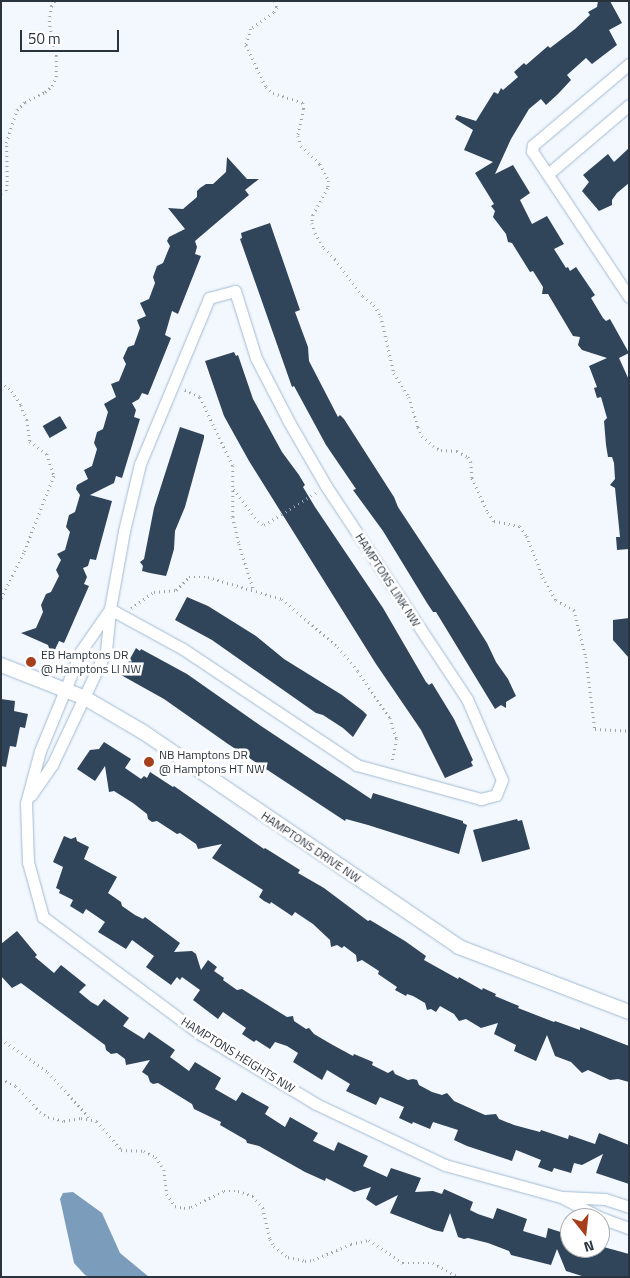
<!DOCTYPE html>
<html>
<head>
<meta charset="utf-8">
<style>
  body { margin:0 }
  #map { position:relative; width:630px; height:1278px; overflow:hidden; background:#f3f8fe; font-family:"Titillium Web",sans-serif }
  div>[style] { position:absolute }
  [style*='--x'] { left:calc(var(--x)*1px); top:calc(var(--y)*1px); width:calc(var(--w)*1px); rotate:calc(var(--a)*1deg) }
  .water>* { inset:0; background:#7c9cbc }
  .building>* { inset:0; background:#30455a; transform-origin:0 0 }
  .path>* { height:2.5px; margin-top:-1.25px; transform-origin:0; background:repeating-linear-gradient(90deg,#9ca3ab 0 1px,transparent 0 5px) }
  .roads { filter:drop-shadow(0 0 1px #a1bad2) drop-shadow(0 0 1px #a1bad2) }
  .minor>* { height:11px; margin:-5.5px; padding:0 5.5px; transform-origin:5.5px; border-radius:5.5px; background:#fff }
  .tertiary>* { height:14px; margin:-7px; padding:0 7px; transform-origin:7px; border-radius:7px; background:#fff }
  .dots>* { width:14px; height:14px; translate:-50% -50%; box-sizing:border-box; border:2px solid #fff; border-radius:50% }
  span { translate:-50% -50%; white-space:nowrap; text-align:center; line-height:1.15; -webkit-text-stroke:5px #fff; paint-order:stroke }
  .street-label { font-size:12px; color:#2a343e }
  .poi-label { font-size:12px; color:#2a343e }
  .left { translate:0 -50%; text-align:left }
  .frame { position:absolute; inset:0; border:2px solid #2a343e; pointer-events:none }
  .north { position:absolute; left:560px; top:1208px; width:50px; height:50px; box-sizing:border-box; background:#fff; border:1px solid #aaaeb2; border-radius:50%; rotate:164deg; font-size:14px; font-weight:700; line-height:20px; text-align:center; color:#2a343e }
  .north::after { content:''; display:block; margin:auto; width:18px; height:22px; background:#a63f1c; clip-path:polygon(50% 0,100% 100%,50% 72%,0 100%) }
  .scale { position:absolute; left:20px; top:30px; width:99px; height:22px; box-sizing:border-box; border:2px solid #2a343e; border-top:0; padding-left:6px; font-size:15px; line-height:18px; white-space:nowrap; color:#2a343e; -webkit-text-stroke:4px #fff; paint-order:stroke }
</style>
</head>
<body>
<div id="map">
  <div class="water">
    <i style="clip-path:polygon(73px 1192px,102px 1213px,120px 1253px,149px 1277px,90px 1277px,85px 1275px,74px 1263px,60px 1199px,63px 1193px)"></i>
  </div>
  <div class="building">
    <i style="clip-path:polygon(598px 1px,610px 1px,622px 23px,609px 30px,617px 45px,592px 64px,586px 58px,567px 75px,571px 80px,558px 94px,546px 105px,541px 99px,529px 109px,511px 139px,495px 174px,513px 165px,530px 193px,520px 200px,532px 224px,547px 216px,564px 244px,554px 249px,566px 268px,568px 267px,570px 271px,576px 267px,595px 295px,591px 298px,603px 318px,606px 321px,610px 319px,629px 353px,619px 358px,629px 380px,629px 549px,617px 550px,616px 537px,620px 537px,615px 488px,610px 485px,615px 479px,614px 463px,612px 457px,608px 457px,606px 445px,604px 421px,607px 418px,601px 397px,597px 398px,594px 388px,597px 387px,589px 366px,607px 358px,582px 350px,578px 345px,580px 337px,573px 336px,548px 294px,542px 294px,543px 287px,533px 271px,530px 272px,512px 243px,508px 242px,506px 234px,493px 217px,495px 211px,491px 206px,494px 204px,475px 173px,493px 162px,464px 150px,473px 130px,455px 119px,457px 115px,476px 121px,494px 92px,498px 94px,501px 88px,503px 90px,518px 77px,514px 72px,524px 63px,526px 65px,548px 46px,550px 48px,575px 29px,590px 15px,588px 12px,597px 7px)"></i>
    <i style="clip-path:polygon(629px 148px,629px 183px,617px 193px,612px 200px,612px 205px,599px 211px,582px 191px,589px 182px,583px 175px,608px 154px,614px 162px)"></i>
    <i style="clip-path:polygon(227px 157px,247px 179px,259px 179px,245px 190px,249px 195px,195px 241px,197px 247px,195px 254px,201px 256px,178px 314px,172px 311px,165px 335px,171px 338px,148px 395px,142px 393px,139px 399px,132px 403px,136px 410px,134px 417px,140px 419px,122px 478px,116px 476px,114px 483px,90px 495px,112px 501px,96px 560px,90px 559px,88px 566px,83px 568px,87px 577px,84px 584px,89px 586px,64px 643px,59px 641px,52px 656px,48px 645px,21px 633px,36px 628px,43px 612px,41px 605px,46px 594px,51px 592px,59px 576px,56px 570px,61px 560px,57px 554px,65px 550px,70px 532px,66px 527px,69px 515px,75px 512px,80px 495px,76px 489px,77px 485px,88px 479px,84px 470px,92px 466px,97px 449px,94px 443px,97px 432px,103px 429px,108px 412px,104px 404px,116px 397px,111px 384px,119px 381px,126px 364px,123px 358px,128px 347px,134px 345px,140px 328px,137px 320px,146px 316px,140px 303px,149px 299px,155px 283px,153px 277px,157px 266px,163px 263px,170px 246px,167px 241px,169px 237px,185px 229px,168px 208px,183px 209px,197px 197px,197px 191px,200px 188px,206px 184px,213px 184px,226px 172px)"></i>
    <i style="clip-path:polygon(270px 223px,300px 310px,295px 312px,308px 347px,309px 361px,338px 417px,340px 415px,344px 419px,394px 497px,398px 507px,466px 610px,487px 643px,496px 662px,508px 679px,516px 696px,506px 702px,506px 708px,501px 705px,495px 709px,436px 612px,433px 612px,427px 603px,383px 531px,353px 490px,356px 489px,326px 445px,294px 386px,292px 387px,240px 239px,242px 238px,241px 233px)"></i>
    <i style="clip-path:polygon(234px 352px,236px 356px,238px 355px,253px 399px,282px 452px,299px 475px,305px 485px,303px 487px,315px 507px,383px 608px,426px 682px,429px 685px,432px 683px,454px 719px,473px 760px,471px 762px,473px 766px,445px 778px,421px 730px,376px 664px,249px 461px,224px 416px,205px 361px)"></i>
    <i style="left:60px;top:416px;width:14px;height:20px;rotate:60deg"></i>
    <i style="clip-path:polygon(180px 427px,204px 435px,204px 438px,185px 507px,175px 531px,174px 549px,168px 570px,166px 576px,150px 573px,142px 571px,143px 566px,140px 562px,144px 559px,154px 508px)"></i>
    <i style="clip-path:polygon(187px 597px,208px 606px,256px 636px,284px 659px,342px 695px,363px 711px,367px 715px,353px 737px,343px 728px,323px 715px,316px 713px,212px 640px,175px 620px)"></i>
    <i style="clip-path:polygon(629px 618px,629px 658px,613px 640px,613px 620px)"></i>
    <i style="clip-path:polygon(136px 648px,140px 651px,141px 649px,187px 674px,261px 726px,371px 799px,373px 793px,463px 821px,463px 823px,467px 825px,459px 854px,368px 825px,346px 819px,345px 821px,228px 744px,164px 699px,121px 675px)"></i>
    <i style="clip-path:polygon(1px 699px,15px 701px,14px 711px,28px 714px,25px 728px,20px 727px,16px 747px,10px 746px,6px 767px,1px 766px)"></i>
    <i style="clip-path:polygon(104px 742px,131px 759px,125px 768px,141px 779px,144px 776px,147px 778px,150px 772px,173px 787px,174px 786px,264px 849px,265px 848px,300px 870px,298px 873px,324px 888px,368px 921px,370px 920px,405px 941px,426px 956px,424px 960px,458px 979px,459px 977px,482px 990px,483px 988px,496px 994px,495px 996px,519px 1006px,518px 1008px,554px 1022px,555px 1021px,580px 1030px,580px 1027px,629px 1046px,629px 1082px,618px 1079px,610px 1080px,588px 1070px,582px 1073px,571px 1062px,555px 1056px,547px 1035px,536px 1061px,514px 1051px,516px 1045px,494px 1034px,498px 1023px,481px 1028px,466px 1019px,459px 1021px,454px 1014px,440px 1006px,436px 1012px,431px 1009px,427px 1010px,425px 1003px,413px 996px,407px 994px,406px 996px,395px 990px,397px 987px,378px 974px,379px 971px,362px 960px,357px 962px,356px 955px,344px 946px,342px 948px,337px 945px,331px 947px,330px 940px,313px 924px,295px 912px,292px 916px,271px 902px,270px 904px,264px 901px,259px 897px,263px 890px,212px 858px,222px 844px,198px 849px,196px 844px,180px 833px,177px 834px,157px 821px,152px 822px,148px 819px,147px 814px,133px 803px,114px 791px,109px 792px,105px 766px,95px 781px,77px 769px,90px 750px,99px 749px)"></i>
    <i style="clip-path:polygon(517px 819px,518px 821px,522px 820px,530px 849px,482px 862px,473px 830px)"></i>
    <i style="clip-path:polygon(64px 836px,71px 839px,76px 837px,77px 841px,89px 847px,84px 859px,117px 877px,108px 893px,121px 902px,122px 906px,135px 915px,143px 919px,145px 917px,180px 943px,174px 952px,192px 951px,196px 954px,201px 970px,208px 960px,217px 967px,214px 971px,224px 978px,223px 980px,237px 990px,242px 989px,287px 1017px,293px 1016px,294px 1021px,306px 1029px,309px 1028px,314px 1034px,331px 1044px,353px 1056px,354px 1054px,373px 1062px,372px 1065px,388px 1073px,393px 1070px,395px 1074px,408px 1080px,413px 1079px,417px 1080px,419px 1085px,432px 1092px,442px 1095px,447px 1093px,454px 1101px,485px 1115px,496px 1114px,499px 1119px,514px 1125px,540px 1132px,541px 1130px,568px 1139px,569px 1135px,595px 1144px,599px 1133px,629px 1145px,629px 1184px,596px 1173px,603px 1154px,582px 1165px,574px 1163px,571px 1173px,554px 1168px,552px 1172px,538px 1167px,541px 1160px,516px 1150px,512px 1161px,467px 1146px,454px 1140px,458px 1130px,433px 1122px,430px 1129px,413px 1122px,412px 1124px,399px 1118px,404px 1107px,380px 1097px,376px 1105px,346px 1091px,350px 1084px,327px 1070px,322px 1080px,293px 1062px,298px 1053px,287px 1046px,275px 1042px,270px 1049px,256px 1040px,254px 1042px,242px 1034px,246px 1028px,223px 1012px,218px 1019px,193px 1000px,200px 990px,182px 977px,180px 980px,177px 977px,171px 985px,146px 967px,154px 956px,132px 940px,126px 949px,98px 932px,105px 922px,86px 909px,83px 914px,70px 906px,73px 900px,59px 893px,60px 890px,56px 888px,63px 867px,53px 862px)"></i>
    <i style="clip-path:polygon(17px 931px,37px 955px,35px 957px,54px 973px,61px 965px,86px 985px,79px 992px,91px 1002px,98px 1006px,104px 999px,129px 1018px,123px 1026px,144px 1039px,149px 1032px,175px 1050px,170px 1057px,189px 1071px,195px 1062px,221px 1078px,215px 1089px,236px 1101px,242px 1092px,269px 1107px,265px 1114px,285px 1127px,290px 1117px,318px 1133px,313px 1141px,334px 1151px,338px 1142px,368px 1156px,363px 1166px,387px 1177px,391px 1168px,421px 1178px,415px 1192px,433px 1191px,442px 1194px,444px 1189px,473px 1202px,470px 1210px,478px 1214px,493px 1219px,497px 1208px,527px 1219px,523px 1231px,546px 1238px,548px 1228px,570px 1235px,570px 1248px,579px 1248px,597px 1254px,600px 1246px,629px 1254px,629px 1277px,585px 1277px,566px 1271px,557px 1249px,551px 1265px,511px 1255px,509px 1251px,488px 1243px,468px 1238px,464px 1239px,458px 1237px,450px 1213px,443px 1232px,434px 1230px,390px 1213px,398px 1195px,376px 1206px,366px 1199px,371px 1187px,354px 1192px,326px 1178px,325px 1181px,305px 1172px,259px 1146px,247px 1143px,246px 1140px,220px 1125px,221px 1122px,194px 1109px,192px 1104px,158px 1083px,153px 1084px,150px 1082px,148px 1076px,142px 1072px,150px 1060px,126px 1065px,125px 1059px,117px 1053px,111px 1054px,106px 1050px,105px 1045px,21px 983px,12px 988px,1px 976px,1px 944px)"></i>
  </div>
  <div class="path">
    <i style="--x:275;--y:1;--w:6;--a:72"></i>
    <i style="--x:277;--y:7;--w:7;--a:117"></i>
    <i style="--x:274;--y:13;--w:28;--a:145"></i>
    <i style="--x:251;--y:29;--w:17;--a:107"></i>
    <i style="--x:246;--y:45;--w:47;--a:64.5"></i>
    <i style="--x:266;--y:87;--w:9;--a:41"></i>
    <i style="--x:273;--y:93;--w:32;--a:18"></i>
    <i style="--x:303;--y:103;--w:6;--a:81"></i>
    <i style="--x:304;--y:109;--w:28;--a:103"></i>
    <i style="--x:298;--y:136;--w:10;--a:73"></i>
    <i style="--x:301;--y:146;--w:26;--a:43"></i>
    <i style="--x:320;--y:164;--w:19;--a:62"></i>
    <i style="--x:329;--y:181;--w:7;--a:98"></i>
    <i style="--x:328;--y:188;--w:31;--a:119"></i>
    <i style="--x:313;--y:215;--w:8;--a:97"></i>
    <i style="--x:312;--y:223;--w:10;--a:73"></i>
    <i style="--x:315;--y:233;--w:17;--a:59"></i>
    <i style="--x:324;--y:248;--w:16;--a:45"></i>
    <i style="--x:335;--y:259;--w:46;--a:52.9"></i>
    <i style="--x:363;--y:296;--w:14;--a:39"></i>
    <i style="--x:374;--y:305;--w:13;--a:58"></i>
    <i style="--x:381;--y:316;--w:58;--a:77.2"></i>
    <i style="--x:394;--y:373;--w:28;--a:58"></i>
    <i style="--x:409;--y:397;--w:31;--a:73"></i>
    <i style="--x:418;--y:427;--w:10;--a:66"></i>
    <i style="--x:422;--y:436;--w:15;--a:42"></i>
    <i style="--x:433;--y:446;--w:9;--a:27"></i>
    <i style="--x:441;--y:450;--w:16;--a:4"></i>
    <i style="--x:457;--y:451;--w:13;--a:29"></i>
    <i style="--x:468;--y:457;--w:6;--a:59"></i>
    <i style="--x:471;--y:462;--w:16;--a:86"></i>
    <i style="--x:472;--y:478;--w:38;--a:65"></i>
    <i style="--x:488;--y:512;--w:11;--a:56"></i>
    <i style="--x:494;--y:521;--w:26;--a:11"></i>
    <i style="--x:520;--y:526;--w:12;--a:55"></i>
    <i style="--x:527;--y:536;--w:44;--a:68.7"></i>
    <i style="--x:543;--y:577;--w:26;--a:61"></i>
    <i style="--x:556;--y:600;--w:21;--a:29"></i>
    <i style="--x:574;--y:610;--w:49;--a:75.7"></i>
    <i style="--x:586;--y:657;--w:73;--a:82.9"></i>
    <i style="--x:595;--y:729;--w:34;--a:3"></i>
    <i style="--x:1;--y:193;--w:5;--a:-22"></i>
    <i style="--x:6;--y:191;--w:9;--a:-84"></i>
    <i style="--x:7;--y:182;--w:39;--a:-91"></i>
    <i style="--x:6;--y:143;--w:35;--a:-72"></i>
    <i style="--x:17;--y:110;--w:11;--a:-45"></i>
    <i style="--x:25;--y:102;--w:22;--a:-27"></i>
    <i style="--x:45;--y:92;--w:9;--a:-41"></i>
    <i style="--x:52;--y:86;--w:10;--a:-66"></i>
    <i style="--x:56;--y:77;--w:21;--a:-90"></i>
    <i style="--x:56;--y:56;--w:35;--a:-102"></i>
    <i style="--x:49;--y:22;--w:16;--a:-83"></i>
    <i style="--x:51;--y:6;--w:6;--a:-51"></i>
    <i style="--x:1;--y:382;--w:14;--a:39"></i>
    <i style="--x:12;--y:391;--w:17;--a:57"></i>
    <i style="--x:21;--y:405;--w:16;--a:68"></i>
    <i style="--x:27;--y:420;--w:21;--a:82"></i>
    <i style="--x:30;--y:441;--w:21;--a:37"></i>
    <i style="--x:47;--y:454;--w:23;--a:72"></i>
    <i style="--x:54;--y:476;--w:83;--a:111.3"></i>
    <i style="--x:24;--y:553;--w:51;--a:116.6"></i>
    <i style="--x:185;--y:390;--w:17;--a:25"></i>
    <i style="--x:200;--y:397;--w:76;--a:64.4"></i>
    <i style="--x:233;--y:466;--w:51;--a:90"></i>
    <i style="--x:233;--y:517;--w:28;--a:77"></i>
    <i style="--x:239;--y:544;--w:49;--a:72.3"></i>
    <i style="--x:234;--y:489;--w:40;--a:53"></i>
    <i style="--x:258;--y:521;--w:7;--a:34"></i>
    <i style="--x:264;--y:525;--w:62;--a:-31.9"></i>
    <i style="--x:131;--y:608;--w:28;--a:-35"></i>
    <i style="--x:154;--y:592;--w:22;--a:-5"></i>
    <i style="--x:176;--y:590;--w:18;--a:-45"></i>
    <i style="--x:189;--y:577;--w:19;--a:0"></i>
    <i style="--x:208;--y:577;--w:77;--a:16.6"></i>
    <i style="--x:282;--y:599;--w:74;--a:40.6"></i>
    <i style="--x:338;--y:647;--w:31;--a:50"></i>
    <i style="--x:358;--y:671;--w:57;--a:55.8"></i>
    <i style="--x:390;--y:718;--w:22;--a:72"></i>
    <i style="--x:397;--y:739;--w:24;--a:102"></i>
    <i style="--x:1;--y:1039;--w:57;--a:35.1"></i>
    <i style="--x:48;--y:1072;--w:61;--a:47.7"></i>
    <i style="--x:1;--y:1079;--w:17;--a:25"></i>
    <i style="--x:16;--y:1086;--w:35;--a:47"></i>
    <i style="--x:40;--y:1112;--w:9;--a:32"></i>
    <i style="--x:48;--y:1117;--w:16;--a:14"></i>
    <i style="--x:64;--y:1121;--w:17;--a:-10"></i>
    <i style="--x:81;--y:1118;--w:16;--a:11"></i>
    <i style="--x:97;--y:1121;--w:38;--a:50"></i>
    <i style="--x:121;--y:1150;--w:23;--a:2"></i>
    <i style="--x:144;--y:1151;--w:13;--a:27"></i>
    <i style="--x:156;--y:1157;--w:15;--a:58"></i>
    <i style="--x:164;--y:1170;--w:24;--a:83"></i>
    <i style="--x:167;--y:1194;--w:14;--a:56"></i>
    <i style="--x:175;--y:1206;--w:9;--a:13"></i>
    <i style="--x:184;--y:1208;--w:7;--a:-8"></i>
    <i style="--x:191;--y:1207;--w:37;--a:-26"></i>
    <i style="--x:224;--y:1191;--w:14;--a:0"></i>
    <i style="--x:238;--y:1191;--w:16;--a:18"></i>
    <i style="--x:253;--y:1196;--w:16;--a:50"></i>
    <i style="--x:263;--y:1208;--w:32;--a:77"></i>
    <i style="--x:270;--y:1239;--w:8;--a:60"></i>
    <i style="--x:274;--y:1246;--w:18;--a:38"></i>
    <i style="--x:288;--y:1257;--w:17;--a:13"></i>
    <i style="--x:305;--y:1261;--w:8;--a:-7"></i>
    <i style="--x:313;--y:1260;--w:41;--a:-22.8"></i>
    <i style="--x:351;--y:1244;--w:18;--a:-13"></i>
    <i style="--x:369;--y:1240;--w:41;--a:34.1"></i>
    <i style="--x:403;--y:1263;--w:30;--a:0"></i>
    <i style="--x:433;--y:1263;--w:29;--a:29"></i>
  </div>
  <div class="roads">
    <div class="minor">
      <i style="--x:629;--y:64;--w:126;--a:139.8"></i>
      <i style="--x:533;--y:145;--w:6;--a:99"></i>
      <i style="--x:532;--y:151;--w:175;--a:56.4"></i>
      <i style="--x:548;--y:174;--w:106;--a:-40.4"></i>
      <i style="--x:235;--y:291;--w:70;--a:72.6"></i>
      <i style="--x:256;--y:358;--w:72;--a:62.7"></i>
      <i style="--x:289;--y:422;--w:74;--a:60"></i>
      <i style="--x:326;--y:486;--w:255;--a:56.5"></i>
      <i style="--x:467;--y:699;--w:88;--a:66.6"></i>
      <i style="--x:502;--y:780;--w:16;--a:112"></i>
      <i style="--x:496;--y:795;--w:16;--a:165"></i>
      <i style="--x:481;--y:799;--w:129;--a:-164.7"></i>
      <i style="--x:357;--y:765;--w:209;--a:-146.3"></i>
      <i style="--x:183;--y:649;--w:83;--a:-151.3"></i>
      <i style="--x:110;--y:609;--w:79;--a:-79.8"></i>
      <i style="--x:124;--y:531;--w:69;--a:-76.6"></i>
      <i style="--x:140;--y:464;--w:180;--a:-67.4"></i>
      <i style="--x:209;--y:298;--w:27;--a:-15"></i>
      <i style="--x:110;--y:609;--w:51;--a:124.6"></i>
      <i style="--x:81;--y:651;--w:108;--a:112.3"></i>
      <i style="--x:40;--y:751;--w:54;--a:105.1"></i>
      <i style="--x:26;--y:803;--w:59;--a:88.1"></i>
      <i style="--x:28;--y:862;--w:57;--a:74.7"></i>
      <i style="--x:43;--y:917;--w:196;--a:36.7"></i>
      <i style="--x:200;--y:1034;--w:135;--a:31.1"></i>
      <i style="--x:316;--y:1104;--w:143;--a:25.3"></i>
      <i style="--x:445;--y:1165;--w:120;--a:15.4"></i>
      <i style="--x:561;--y:1197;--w:45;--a:27.7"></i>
      <i style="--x:601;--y:1218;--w:30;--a:20"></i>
      <i style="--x:31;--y:795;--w:37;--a:-55"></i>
      <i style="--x:52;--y:765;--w:126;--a:-64.7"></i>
      <i style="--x:106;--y:651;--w:41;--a:-84.4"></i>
      <i style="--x:564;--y:1197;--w:41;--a:2.8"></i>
      <i style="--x:605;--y:1199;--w:25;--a:18"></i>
    </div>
    <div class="tertiary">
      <i style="--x:1;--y:665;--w:90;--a:21.4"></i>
      <i style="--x:85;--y:698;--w:67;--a:30.4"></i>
      <i style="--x:143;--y:732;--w:382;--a:34.2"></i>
      <i style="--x:459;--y:947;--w:182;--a:20.9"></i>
    </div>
  </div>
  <div class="dots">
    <i style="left:31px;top:662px;background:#a63f1c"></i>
    <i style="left:149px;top:762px;background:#a63f1c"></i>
  </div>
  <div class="street-label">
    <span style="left:388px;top:580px;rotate:57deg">HAMPTONS LINK NW</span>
    <span style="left:311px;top:847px;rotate:34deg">HAMPTONS DRIVE NW</span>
    <span style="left:238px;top:1055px;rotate:32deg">HAMPTONS HEIGHTS NW</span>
  </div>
  <div class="poi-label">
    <span class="left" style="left:41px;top:662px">EB Hamptons DR<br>@ Hamptons LI NW</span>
    <span class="left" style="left:159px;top:762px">NB Hamptons DR<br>@ Hamptons HT NW</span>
  </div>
  <div class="frame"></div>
  <div class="north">N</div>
  <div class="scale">50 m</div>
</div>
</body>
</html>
